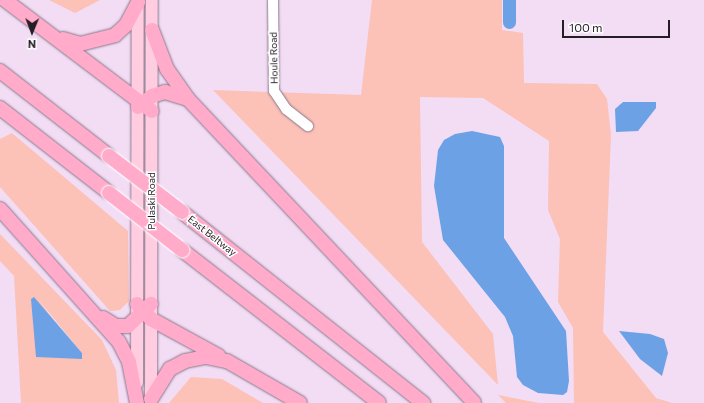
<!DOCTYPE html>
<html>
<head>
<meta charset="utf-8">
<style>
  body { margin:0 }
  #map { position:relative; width:704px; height:403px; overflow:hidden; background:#f2ddf4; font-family:Commissioner,sans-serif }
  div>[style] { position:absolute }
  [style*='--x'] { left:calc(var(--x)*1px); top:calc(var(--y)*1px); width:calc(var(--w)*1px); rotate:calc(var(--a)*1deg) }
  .green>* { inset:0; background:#fcc1b7 }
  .water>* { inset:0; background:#6da1e6 }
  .river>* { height:13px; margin:-6.5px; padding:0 6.5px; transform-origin:6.5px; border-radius:6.5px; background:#6da1e6 }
  .roads { filter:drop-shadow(0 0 1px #8a788c) drop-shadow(0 0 1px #8a788c) }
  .minor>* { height:10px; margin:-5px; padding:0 5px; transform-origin:5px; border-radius:5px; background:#fff }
  .major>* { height:12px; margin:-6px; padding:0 6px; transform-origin:6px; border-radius:6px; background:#ffcddf }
  .highway>* { height:14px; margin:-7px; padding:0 7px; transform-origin:7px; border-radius:7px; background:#ffabc9 }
  .bridges { filter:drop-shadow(0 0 1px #fff) drop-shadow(0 0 1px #fff) }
  .highway-bridge>* { height:14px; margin:-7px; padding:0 7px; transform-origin:7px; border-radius:7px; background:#ffabc9 }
  span { translate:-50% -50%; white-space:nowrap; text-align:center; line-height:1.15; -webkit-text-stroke:3px #fff; paint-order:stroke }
  .street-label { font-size:10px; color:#241d25 }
  .north { position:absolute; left:12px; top:12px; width:40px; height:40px; -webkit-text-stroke:3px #fff; paint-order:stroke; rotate:181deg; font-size:11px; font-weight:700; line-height:16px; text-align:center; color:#241d25 }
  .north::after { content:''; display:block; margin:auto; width:14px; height:18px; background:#241d25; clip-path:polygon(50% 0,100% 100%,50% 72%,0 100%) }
  .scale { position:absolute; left:562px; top:20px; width:108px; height:18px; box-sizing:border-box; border:2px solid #241d25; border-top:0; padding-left:5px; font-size:12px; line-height:14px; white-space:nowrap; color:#241d25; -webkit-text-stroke:3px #fff; paint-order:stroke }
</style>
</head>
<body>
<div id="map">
  <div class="green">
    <i style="clip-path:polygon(49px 0,100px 0,75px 13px)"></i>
    <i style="clip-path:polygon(372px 0,502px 0,502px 30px,523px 33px,524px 83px,597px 84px,607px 99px,611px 135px,603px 332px,656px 398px,672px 403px,574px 403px,573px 328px,558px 302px,560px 239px,548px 210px,549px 141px,483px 98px,420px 97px,422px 242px,493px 334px,498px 385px,213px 90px,361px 95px)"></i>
    <i style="clip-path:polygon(12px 133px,128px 231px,129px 301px,120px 310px,110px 311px,0 187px,0 139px)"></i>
    <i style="clip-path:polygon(evenodd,0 234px,102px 340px,116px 370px,119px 403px,21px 403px,14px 276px,0 261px,0 234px,38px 299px,82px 353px,82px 359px,38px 299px)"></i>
    <i style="clip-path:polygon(191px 377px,222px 379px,263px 403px,169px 403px)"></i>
    <i style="clip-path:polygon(498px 395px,539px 403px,506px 403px)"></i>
  </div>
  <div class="water">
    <i style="clip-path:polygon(623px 102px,656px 102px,656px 108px,638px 131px,616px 132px,615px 109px)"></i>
    <i style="clip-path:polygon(472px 131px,500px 137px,504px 146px,504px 238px,566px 331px,569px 381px,567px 392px,563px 395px,538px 393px,523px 385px,517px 377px,513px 336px,505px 317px,443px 240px,434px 186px,438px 150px,444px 140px,455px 134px)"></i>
    <i style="clip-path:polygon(34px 297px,82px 353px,82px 359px,36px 357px,31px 299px)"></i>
    <i style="clip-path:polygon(619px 331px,650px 334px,664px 339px,668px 353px,662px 376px,640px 359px)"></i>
  </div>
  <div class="river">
    <i style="--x:509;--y:22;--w:22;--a:-90"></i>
  </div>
  <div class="roads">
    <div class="minor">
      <i style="--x:273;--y:0;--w:91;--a:89.4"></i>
      <i style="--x:274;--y:91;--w:22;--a:56"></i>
      <i style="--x:286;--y:109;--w:28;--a:38"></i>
    </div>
    <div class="major">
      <i style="--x:137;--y:383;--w:382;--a:-89.9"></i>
      <i style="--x:151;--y:401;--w:401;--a:-89.9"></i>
    </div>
    <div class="highway">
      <i style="--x:5;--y:0;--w:184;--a:37.1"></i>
      <i style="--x:152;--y:30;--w:42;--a:69"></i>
      <i style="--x:167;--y:69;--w:37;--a:55"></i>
      <i style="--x:188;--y:99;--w:417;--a:46.7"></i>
      <i style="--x:63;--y:39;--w:18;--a:16"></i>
      <i style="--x:80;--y:44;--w:36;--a:-14"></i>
      <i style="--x:115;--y:35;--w:15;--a:-42"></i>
      <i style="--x:126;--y:25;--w:26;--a:-62"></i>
      <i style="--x:0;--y:71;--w:138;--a:37.9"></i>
      <i style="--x:138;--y:107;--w:18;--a:-38"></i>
      <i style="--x:152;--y:96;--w:14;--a:-17"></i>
      <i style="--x:165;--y:92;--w:24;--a:17"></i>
      <i style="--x:0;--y:108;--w:138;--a:37.9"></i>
      <i style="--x:0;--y:209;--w:178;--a:48.2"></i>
      <i style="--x:119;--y:342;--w:22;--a:63"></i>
      <i style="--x:129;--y:362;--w:42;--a:79"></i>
      <i style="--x:182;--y:212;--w:308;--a:38.4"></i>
      <i style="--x:182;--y:250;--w:249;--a:37.8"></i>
      <i style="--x:137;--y:304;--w:21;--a:47"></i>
      <i style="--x:151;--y:319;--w:77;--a:28.6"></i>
      <i style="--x:103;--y:318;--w:15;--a:32"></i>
      <i style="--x:116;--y:326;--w:12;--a:0"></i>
      <i style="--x:128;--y:326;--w:32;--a:-44"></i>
      <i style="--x:151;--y:399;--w:36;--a:-58"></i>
      <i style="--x:170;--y:369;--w:17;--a:-28"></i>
      <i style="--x:185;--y:361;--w:21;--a:-11"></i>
      <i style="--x:206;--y:357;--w:21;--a:11"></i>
      <i style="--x:227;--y:361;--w:84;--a:29.9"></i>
    </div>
  </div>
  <div class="bridges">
    <div class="highway-bridge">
      <i style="--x:109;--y:156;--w:92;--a:37.5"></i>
      <i style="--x:109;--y:193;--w:93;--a:38"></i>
    </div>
  </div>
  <div class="street-label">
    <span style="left:274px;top:58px;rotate:-91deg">Houle Road</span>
    <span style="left:152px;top:201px;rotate:-90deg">Pulaski Road</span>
    <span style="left:212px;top:236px;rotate:38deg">East Beltway</span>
  </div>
  <div class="north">N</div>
  <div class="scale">100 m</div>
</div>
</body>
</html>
